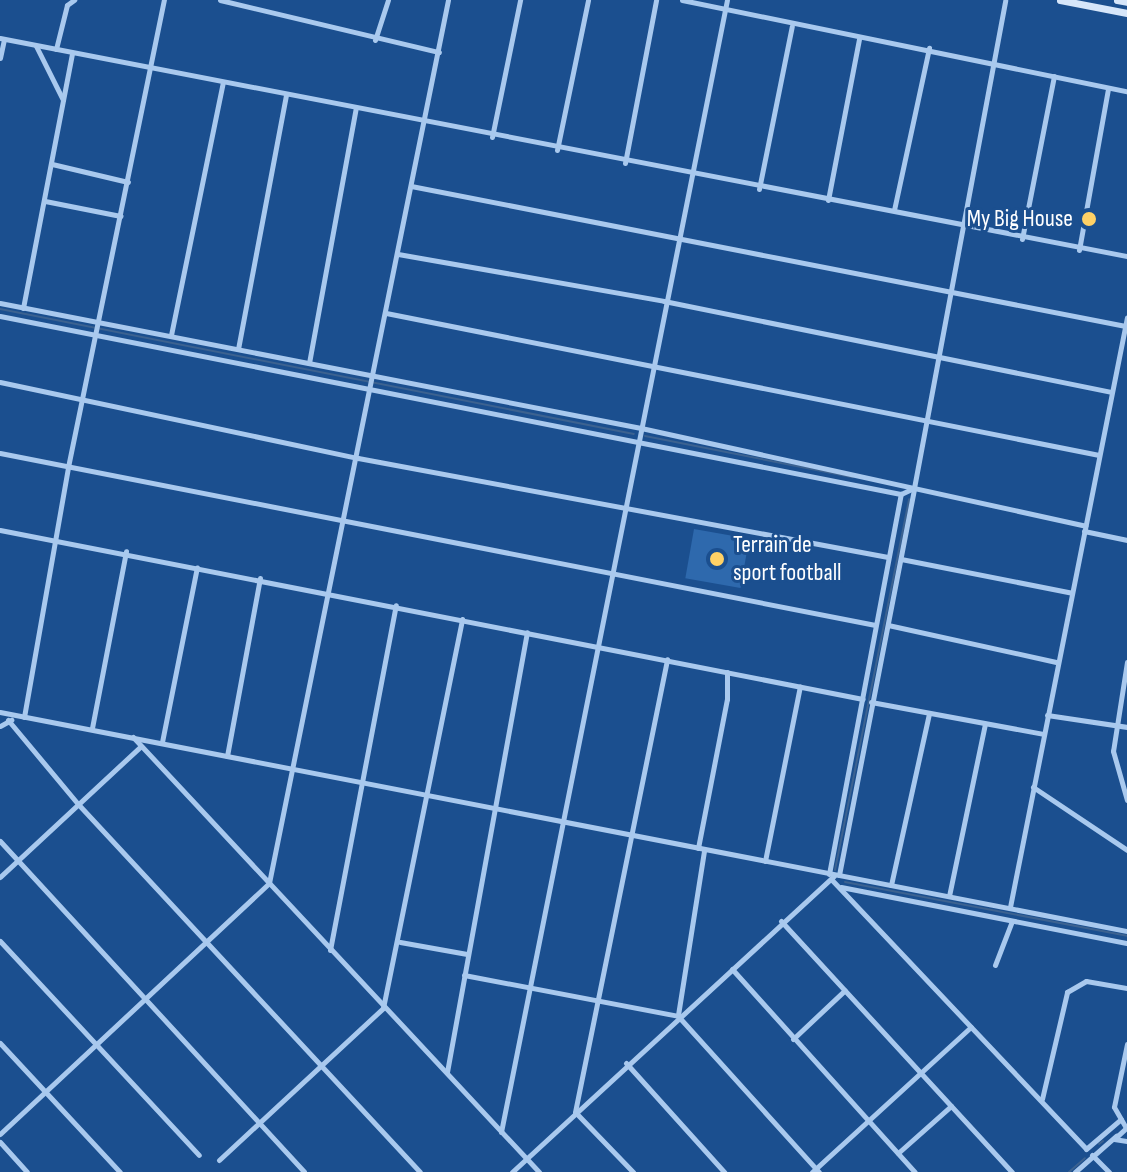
<!DOCTYPE html>
<html>
<head>
<meta charset="utf-8">
<style>
  body { margin:0 }
  #map { position:relative; width:1127px; height:1172px; overflow:hidden; background:#1b4f8f; font-family:"Sofia Sans Condensed",sans-serif }
  div>[style] { position:absolute }
  [style*='--x'] { left:calc(var(--x)*1px); top:calc(var(--y)*1px); width:calc(var(--w)*1px); rotate:calc(var(--a)*1deg) }
  .green>* { inset:0; background:#2e69ad; transform-origin:0 0 }
  .stream>* { height:2px; margin:-1px; padding:0 1px; transform-origin:1px; border-radius:1px; background:#3c6290 }
  .street>* { height:5px; margin:-2.5px; padding:0 2.5px; transform-origin:2.5px; border-radius:2.5px; background:#a9c9ee }
  .secondary>* { height:7px; margin:-3.5px; padding:0 3.5px; transform-origin:3.5px; border-radius:3.5px; background:#d6e6fa }
  .dots>* { width:22px; height:22px; translate:-50% -50%; box-sizing:border-box; border:4px solid #1b4f8f; border-radius:50% }
  span { translate:-50% -50%; white-space:nowrap; text-align:center; line-height:1.15; -webkit-text-stroke:6px #1b4f8f; paint-order:stroke }
  .poi-label { font-size:24px; color:#fff }
  .right { translate:-100% -50%; text-align:right }
  .left { translate:0 -50%; text-align:left }
</style>
</head>
<body>
<div id="map">
  <div class="green">
    <i style="left:694px;top:529px;width:56px;height:50px;rotate:10deg"></i>
  </div>
  <div class="stream">
    <i style="--x:0;--y:309;--w:646;--a:11.15"></i>
    <i style="--x:645;--y:436;--w:212;--a:11.2"></i>
    <i style="--x:835;--y:870;--w:378;--a:-78.7"></i>
    <i style="--x:845;--y:882;--w:287;--a:10.8"></i>
    <i style="--x:1099;--y:1144;--w:5;--a:-37"></i>
    <i style="--x:1069;--y:1172;--w:21;--a:-41"></i>
  </div>
  <div class="street">
    <i style="--x:220;--y:0;--w:225;--a:13.4"></i>
    <i style="--x:682;--y:0;--w:454;--a:11.6"></i>
    <i style="--x:0;--y:38;--w:1148;--a:10.95"></i>
    <i style="--x:375;--y:40;--w:42;--a:-72"></i>
    <i style="--x:36;--y:46;--w:60;--a:63.4"></i>
    <i style="--x:56;--y:49;--w:45;--a:-76"></i>
    <i style="--x:67;--y:5;--w:9;--a:-36"></i>
    <i style="--x:0;--y:58;--w:19;--a:-78"></i>
    <i style="--x:492;--y:137;--w:140;--a:-78.4"></i>
    <i style="--x:557;--y:150;--w:153;--a:-78.3"></i>
    <i style="--x:625;--y:163;--w:166;--a:-79.2"></i>
    <i style="--x:52;--y:164;--w:78;--a:13.3"></i>
    <i style="--x:411;--y:186;--w:728;--a:11.09"></i>
    <i style="--x:759;--y:189;--w:166;--a:-78.6"></i>
    <i style="--x:828;--y:200;--w:164;--a:-79.1"></i>
    <i style="--x:45;--y:201;--w:77;--a:11.2"></i>
    <i style="--x:894;--y:210;--w:166;--a:-77.8"></i>
    <i style="--x:1022;--y:239;--w:166;--a:-78.9"></i>
    <i style="--x:1079;--y:250;--w:164;--a:-79.8"></i>
    <i style="--x:398;--y:254;--w:270;--a:10"></i>
    <i style="--x:664;--y:301;--w:456;--a:11.5"></i>
    <i style="--x:0;--y:303;--w:653;--a:11.03"></i>
    <i style="--x:641;--y:428;--w:455;--a:12.4"></i>
    <i style="--x:23;--y:308;--w:260;--a:-79.1"></i>
    <i style="--x:386;--y:313;--w:727;--a:11.26"></i>
    <i style="--x:0;--y:316;--w:918;--a:11.18"></i>
    <i style="--x:171;--y:335;--w:258;--a:-78.4"></i>
    <i style="--x:238;--y:349;--w:259;--a:-79.3"></i>
    <i style="--x:309;--y:363;--w:259;--a:-79.6"></i>
    <i style="--x:0;--y:382;--w:366;--a:12"></i>
    <i style="--x:358;--y:458;--w:539;--a:10.58"></i>
    <i style="--x:0;--y:453;--w:892;--a:11.12"></i>
    <i style="--x:0;--y:530;--w:879;--a:11.08"></i>
    <i style="--x:1084;--y:531;--w:44;--a:11.8"></i>
    <i style="--x:901;--y:559;--w:174;--a:11.2"></i>
    <i style="--x:888;--y:625;--w:172;--a:12.4"></i>
    <i style="--x:1127;--y:662;--w:90;--a:98.9"></i>
    <i style="--x:1113;--y:751;--w:51;--a:74.1"></i>
    <i style="--x:871;--y:702;--w:175;--a:10.5"></i>
    <i style="--x:0;--y:712;--w:1148;--a:11"></i>
    <i style="--x:1047;--y:715;--w:81;--a:8.5"></i>
    <i style="--x:24;--y:717;--w:254;--a:-80"></i>
    <i style="--x:68;--y:467;--w:477;--a:-78.4"></i>
    <i style="--x:8;--y:720;--w:109;--a:50.2"></i>
    <i style="--x:78;--y:804;--w:502;--a:47.1"></i>
    <i style="--x:0;--y:726;--w:13;--a:-29"></i>
    <i style="--x:92;--y:728;--w:180;--a:-79.1"></i>
    <i style="--x:133;--y:737;--w:595;--a:46.97"></i>
    <i style="--x:162;--y:742;--w:178;--a:-78.7"></i>
    <i style="--x:227;--y:756;--w:181;--a:-79.5"></i>
    <i style="--x:1033;--y:787;--w:113;--a:33.8"></i>
    <i style="--x:0;--y:841;--w:449;--a:47.4"></i>
    <i style="--x:698;--y:848;--w:152;--a:-79"></i>
    <i style="--x:727;--y:699;--w:27;--a:-90"></i>
    <i style="--x:765;--y:861;--w:178;--a:-78.7"></i>
    <i style="--x:829;--y:874;--w:387;--a:-79.3"></i>
    <i style="--x:901;--y:494;--w:14;--a:-25"></i>
    <i style="--x:914;--y:488;--w:496;--a:-79.4"></i>
    <i style="--x:839;--y:875;--w:394;--a:-79"></i>
    <i style="--x:0;--y:877;--w:192;--a:-42.9"></i>
    <i style="--x:831;--y:879;--w:371;--a:46.6"></i>
    <i style="--x:1086;--y:1149;--w:46;--a:-40.6"></i>
    <i style="--x:891;--y:885;--w:175;--a:-77.5"></i>
    <i style="--x:841;--y:887;--w:291;--a:11.1"></i>
    <i style="--x:949;--y:896;--w:176;--a:-78.2"></i>
    <i style="--x:1010;--y:907;--w:601;--a:-78.78"></i>
    <i style="--x:781;--y:921;--w:341;--a:47.4"></i>
    <i style="--x:0;--y:941;--w:292;--a:47.1"></i>
    <i style="--x:400;--y:942;--w:68;--a:10.2"></i>
    <i style="--x:330;--y:950;--w:351;--a:-79.2"></i>
    <i style="--x:995;--y:965;--w:47;--a:-68.9"></i>
    <i style="--x:732;--y:969;--w:273;--a:48"></i>
    <i style="--x:464;--y:975;--w:218;--a:10.8"></i>
    <i style="--x:678;--y:1016;--w:210;--a:47.9"></i>
    <i style="--x:678;--y:1015;--w:167;--a:-81"></i>
    <i style="--x:793;--y:1039;--w:71;--a:-43.3"></i>
    <i style="--x:0;--y:1043;--w:176;--a:47.1"></i>
    <i style="--x:1127;--y:1044;--w:64;--a:101.7"></i>
    <i style="--x:1114;--y:1107;--w:24;--a:60"></i>
    <i style="--x:1126;--y:1128;--w:16;--a:137"></i>
    <i style="--x:1114;--y:1139;--w:13;--a:9"></i>
    <i style="--x:626;--y:1063;--w:147;--a:48"></i>
    <i style="--x:447;--y:1072;--w:447;--a:-79.7"></i>
    <i style="--x:1042;--y:1099;--w:110;--a:-76.8"></i>
    <i style="--x:1067;--y:992;--w:22;--a:-30"></i>
    <i style="--x:1086;--y:981;--w:42;--a:9.7"></i>
    <i style="--x:501;--y:1132;--w:1154;--a:-78.71"></i>
    <i style="--x:0;--y:1134;--w:368;--a:-43"></i>
    <i style="--x:269;--y:883;--w:901;--a:-78.54"></i>
    <i style="--x:0;--y:1142;--w:40;--a:48"></i>
    <i style="--x:898;--y:1153;--w:71;--a:-41.6"></i>
    <i style="--x:1092;--y:1155;--w:24;--a:45"></i>
    <i style="--x:219;--y:1160;--w:224;--a:-42.8"></i>
    <i style="--x:383;--y:1008;--w:397;--a:-78.5"></i>
    <i style="--x:512;--y:1172;--w:437;--a:-42.6"></i>
    <i style="--x:633;--y:1172;--w:83;--a:-134"></i>
    <i style="--x:575;--y:1112;--w:462;--a:-78.5"></i>
    <i style="--x:812;--y:1172;--w:215;--a:-42.4"></i>
    <i style="--x:1075;--y:1172;--w:55;--a:-41.3"></i>
  </div>
  <div class="secondary">
    <i style="--x:1060;--y:0;--w:68;--a:11"></i>
    <i style="--x:1117;--y:0;--w:10;--a:11"></i>
  </div>
  <div class="dots">
    <i style="left:1089px;top:219px;background:#ffd166"></i>
    <i style="left:717px;top:559px;background:#ffd166"></i>
  </div>
  <div class="poi-label">
    <span class="right" style="left:1073px;top:219px">My Big House</span>
    <span class="left" style="left:733px;top:559px">Terrain de<br>sport football</span>
  </div>
</div>
</body>
</html>
